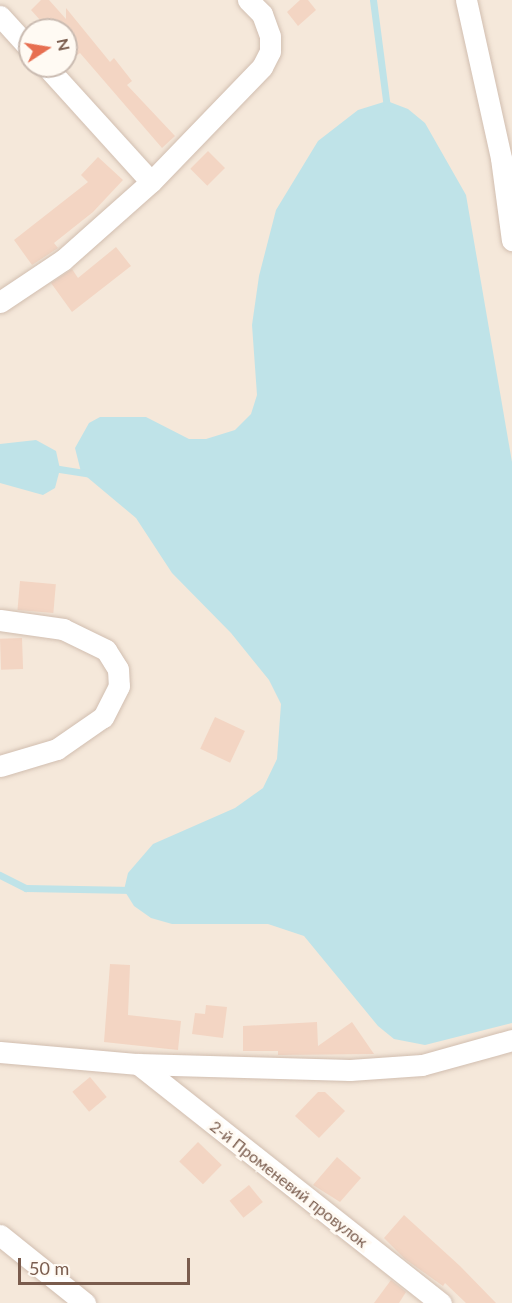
<!DOCTYPE html>
<html>
<head>
<meta charset="utf-8">
<style>
  body { margin:0 }
  #map { position:relative; width:512px; height:1303px; overflow:hidden; background:#fdf6ec; font-family:Lato,sans-serif }
  div>[style] { position:absolute }
  [style*='--x'] { left:calc(var(--x)*1px); top:calc(var(--y)*1px); width:calc(var(--w)*1px); rotate:calc(var(--a)*1deg) }
  .residential>* { inset:0; background:#f5e8da }
  .water>* { inset:0; background:#bfe3e8 }
  .stream>* { height:7px; margin:-3.5px; padding:0 3.5px; transform-origin:3.5px; border-radius:3.5px; background:#bfe3e8 }
  .building>* { inset:0; background:#f3d5c3; transform-origin:0 0 }
  .roads { filter:drop-shadow(0 0 2px #d1beb0) drop-shadow(0 0 2px #d1beb0) }
  .minor>* { height:21px; margin:-10.5px; padding:0 10.5px; transform-origin:10.5px; border-radius:10.5px; background:#fff }
  span { translate:-50% -50%; white-space:nowrap; text-align:center; line-height:1.15; -webkit-text-stroke:6px #fffaf3; paint-order:stroke }
  .street-label { font-size:16px; color:#7a5c4d }
  .north { position:absolute; left:18px; top:18px; width:60px; height:60px; box-sizing:border-box; background:#fffaf3; border:2px solid #cabbb1; border-radius:50%; rotate:78deg; font-size:16px; font-weight:700; line-height:24px; text-align:center; color:#7a5c4d }
  .north::after { content:''; display:block; margin:auto; width:21px; height:27px; background:#e76f51; clip-path:polygon(50% 0,100% 100%,50% 72%,0 100%) }
  .scale { position:absolute; left:18px; top:1258px; width:172px; height:27px; box-sizing:border-box; border:3px solid #7a5c4d; border-top:0; padding-left:8px; font-size:18px; line-height:21px; white-space:nowrap; color:#7a5c4d; -webkit-text-stroke:4px #fffaf3; paint-order:stroke }
</style>
</head>
<body>
<div id="map">
  <div class="residential">
    <i style="clip-path:polygon(evenodd,0 0,512px 0,512px 1303px,0 1303px,0 0,30px 30px,66px 30px,66px 66px,30px 66px,30px 30px)"></i>
  </div>
  <div class="water">
    <i style="clip-path:polygon(387px 101px,408px 109px,425px 123px,466px 195px,512px 462px,512px 1023px,425px 1045px,394px 1039px,378px 1026px,304px 936px,268px 924px,172px 924px,151px 918px,134px 906px,124px 890px,128px 873px,153px 844px,235px 808px,263px 788px,277px 759px,281px 704px,269px 680px,231px 633px,172px 573px,136px 518px,81px 472px,75px 448px,89px 423px,100px 417px,146px 417px,189px 439px,206px 439px,235px 430px,251px 414px,257px 395px,252px 325px,259px 276px,276px 210px,318px 141px,358px 110px)"></i>
    <i style="clip-path:polygon(36px 440px,56px 451px,60px 469px,55px 488px,43px 495px,0 483px,0 444px)"></i>
  </div>
  <div class="stream">
    <i style="--x:373;--y:0;--w:109;--a:82.6"></i>
    <i style="--x:53;--y:468;--w:36;--a:9"></i>
    <i style="--x:0;--y:875;--w:29;--a:27"></i>
    <i style="--x:26;--y:888;--w:106;--a:1.1"></i>
  </div>
  <div class="building">
    <i style="clip-path:polygon(41px 0,49px 0,66px 19px,66px 8px,110px 62px,114px 58px,132px 81px,127px 85px,175px 136px,162px 148px,80px 53px,76px 56px,66px 43px,66px 30px,49px 30px,31px 10px)"></i>
    <i style="clip-path:polygon(300px 0,308px 0,316px 10px,298px 26px,287px 12px)"></i>
    <i style="left:208px;top:151px;width:24px;height:25px;rotate:45deg"></i>
    <i style="clip-path:polygon(98px 157px,123px 180px,93px 212px,54px 243px,58px 248px,32px 265px,14px 240px,88px 182px,81px 175px)"></i>
    <i style="clip-path:polygon(116px 247px,131px 266px,72px 312px,51px 283px,72px 269px,78px 278px)"></i>
    <i style="left:20px;top:581px;width:36px;height:29px;rotate:5deg"></i>
    <i style="left:22px;top:638px;width:31px;height:22px;rotate:88deg"></i>
    <i style="left:215px;top:717px;width:33px;height:35px;rotate:25deg"></i>
    <i style="clip-path:polygon(110px 964px,130px 965px,128px 1015px,181px 1021px,178px 1050px,104px 1042px)"></i>
    <i style="clip-path:polygon(206px 1005px,227px 1007px,223px 1038px,192px 1034px,195px 1013px,205px 1014px)"></i>
    <i style="clip-path:polygon(317px 1022px,318px 1046px,352px 1022px,374px 1054px,278px 1055px,278px 1051px,243px 1051px,243px 1026px)"></i>
    <i style="left:90px;top:1077px;width:26px;height:23px;rotate:50deg"></i>
    <i style="clip-path:polygon(318px 1092px,325px 1092px,345px 1111px,319px 1138px,295px 1116px)"></i>
    <i style="left:198px;top:1142px;width:33px;height:27px;rotate:44deg"></i>
    <i style="clip-path:polygon(337px 1157px,361px 1178px,340px 1202px,313px 1185px)"></i>
    <i style="left:249px;top:1185px;width:22px;height:25px;rotate:51deg"></i>
    <i style="clip-path:polygon(404px 1215px,460px 1266px,496px 1303px,466px 1303px,445px 1283px,443px 1286px,405px 1259px,384px 1238px)"></i>
    <i style="clip-path:polygon(391px 1280px,406px 1292px,399px 1303px,374px 1303px)"></i>
  </div>
  <div class="roads">
    <div class="minor">
      <i style="--x:466;--y:0;--w:162;--a:77.5"></i>
      <i style="--x:501;--y:158;--w:83;--a:82.4"></i>
      <i style="--x:0;--y:16;--w:45;--a:47.7"></i>
      <i style="--x:46;--y:66;--w:156;--a:47.8"></i>
      <i style="--x:0;--y:302;--w:76;--a:-33.7"></i>
      <i style="--x:63;--y:260;--w:118;--a:-41.6"></i>
      <i style="--x:151;--y:182;--w:160;--a:-46"></i>
      <i style="--x:262;--y:67;--w:18;--a:-63"></i>
      <i style="--x:270;--y:51;--w:15;--a:-90"></i>
      <i style="--x:270;--y:36;--w:23;--a:-110"></i>
      <i style="--x:262;--y:14;--w:20;--a:-135"></i>
      <i style="--x:0;--y:620;--w:64;--a:8.1"></i>
      <i style="--x:63;--y:629;--w:48;--a:26"></i>
      <i style="--x:106;--y:650;--w:22;--a:58"></i>
      <i style="--x:118;--y:669;--w:17;--a:87"></i>
      <i style="--x:119;--y:686;--w:35;--a:117"></i>
      <i style="--x:103;--y:717;--w:56;--a:145.2"></i>
      <i style="--x:57;--y:749;--w:59;--a:163.4"></i>
      <i style="--x:0;--y:1052;--w:139;--a:5"></i>
      <i style="--x:138;--y:1064;--w:212;--a:1.6"></i>
      <i style="--x:350;--y:1070;--w:72;--a:-4"></i>
      <i style="--x:422;--y:1065;--w:93;--a:-15.5"></i>
      <i style="--x:138;--y:1064;--w:386;--a:38.3"></i>
      <i style="--x:0;--y:1235;--w:109;--a:38.7"></i>
    </div>
  </div>
  <div class="street-label">
    <span style="left:289px;top:1184px;rotate:38deg">2-й Променевий провулок</span>
  </div>
  <div class="north">N</div>
  <div class="scale">50 m</div>
</div>
</body>
</html>
